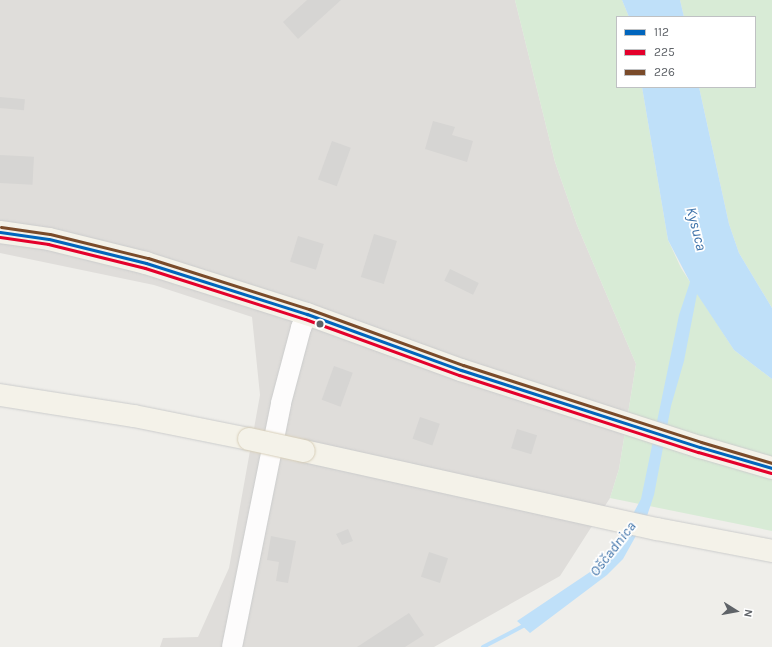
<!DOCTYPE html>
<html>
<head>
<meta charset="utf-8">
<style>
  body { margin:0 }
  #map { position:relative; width:772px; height:647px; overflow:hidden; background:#efeeea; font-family:Karla,sans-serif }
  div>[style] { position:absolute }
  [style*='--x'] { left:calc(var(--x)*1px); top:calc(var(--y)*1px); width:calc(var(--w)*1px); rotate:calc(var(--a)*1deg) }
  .industrial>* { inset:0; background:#dfddda }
  .green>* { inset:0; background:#d8ebd6 }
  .water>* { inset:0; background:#bfe0f9 }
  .stream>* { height:4px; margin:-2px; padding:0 2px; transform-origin:2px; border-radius:2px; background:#bfe0f9 }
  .building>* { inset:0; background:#d6d5d3; transform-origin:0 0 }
  .roads { filter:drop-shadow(0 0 1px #cbcccc) drop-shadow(0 0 1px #cbcccc) }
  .minor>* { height:20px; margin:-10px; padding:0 10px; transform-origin:10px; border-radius:10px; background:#fdfcfc }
  .major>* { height:22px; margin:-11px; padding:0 11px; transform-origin:11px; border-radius:11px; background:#f4f2e9 }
  .bridges { filter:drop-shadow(0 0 1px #d7ceb8) drop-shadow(0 0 1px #d7ceb8) }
  .major-bridge>* { height:22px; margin:-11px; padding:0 11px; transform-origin:11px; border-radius:11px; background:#f4f2e9 }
  .bus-1>* { height:3px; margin:-1.5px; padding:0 1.5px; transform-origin:1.5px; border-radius:1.5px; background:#0065bd }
  .bus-2>* { height:3px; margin:-1.5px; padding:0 1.5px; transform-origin:1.5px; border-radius:1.5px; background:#e4002b }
  .bus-3>* { height:3px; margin:-1.5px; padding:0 1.5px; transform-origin:1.5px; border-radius:1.5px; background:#7a4b2a }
  .dots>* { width:11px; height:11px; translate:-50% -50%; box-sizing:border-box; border:2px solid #fff; border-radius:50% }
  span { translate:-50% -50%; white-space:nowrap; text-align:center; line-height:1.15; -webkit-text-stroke:3.5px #fff; paint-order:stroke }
  .water-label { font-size:15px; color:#4174aa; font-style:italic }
  .legend { position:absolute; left:616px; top:16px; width:140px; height:72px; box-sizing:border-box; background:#fff; border:1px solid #bfc1c3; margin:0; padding:5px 7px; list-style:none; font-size:12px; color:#5f6368 }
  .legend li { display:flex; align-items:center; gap:8px; height:20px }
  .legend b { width:20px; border:1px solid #bfc1c3 }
  .north { position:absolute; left:716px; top:591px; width:40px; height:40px; -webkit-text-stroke:3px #fff; paint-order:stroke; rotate:101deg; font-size:11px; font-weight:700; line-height:16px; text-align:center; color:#5f6368 }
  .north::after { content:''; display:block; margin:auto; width:14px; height:18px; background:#5f6368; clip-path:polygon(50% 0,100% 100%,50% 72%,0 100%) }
</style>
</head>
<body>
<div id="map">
  <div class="industrial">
    <i style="clip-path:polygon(0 0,515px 0,555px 162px,577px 225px,636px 364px,619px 469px,610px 498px,560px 576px,434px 647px,160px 647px,163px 638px,198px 637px,229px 568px,260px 395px,252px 317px,154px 285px,0 253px)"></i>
  </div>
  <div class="green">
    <i style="clip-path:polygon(515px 0,622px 0,629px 17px,617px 17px,617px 87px,642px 87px,668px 240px,681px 268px,734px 350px,772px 379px,772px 531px,610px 498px,619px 469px,636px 364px,577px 225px,555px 162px)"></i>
    <i style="clip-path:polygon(680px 0,772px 0,772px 308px,739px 253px,729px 224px,699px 87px,755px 87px,755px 17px,684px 17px)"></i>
  </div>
  <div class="water">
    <i style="clip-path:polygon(622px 0,680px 0,684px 17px,629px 17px)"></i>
    <i style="clip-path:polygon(642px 87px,699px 87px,729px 224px,739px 253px,772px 308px,772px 379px,734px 350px,697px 294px,684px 361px,671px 406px,654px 495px,647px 516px,623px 559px,607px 575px,530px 633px,517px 621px,593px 570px,619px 540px,641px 499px,679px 315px,690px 282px,668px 240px)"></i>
  </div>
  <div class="stream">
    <i style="--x:483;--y:647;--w:50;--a:-27.6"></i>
  </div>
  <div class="building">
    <i style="clip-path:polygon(307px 0,341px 0,298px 39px,283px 22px)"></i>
    <i style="left:0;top:97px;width:25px;height:11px;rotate:5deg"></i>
    <i style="clip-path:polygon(433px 121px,455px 127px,452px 135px,473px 141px,467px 162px,425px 149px)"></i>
    <i style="left:332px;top:141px;width:20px;height:41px;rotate:20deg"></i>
    <i style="left:0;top:155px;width:34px;height:28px;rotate:3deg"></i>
    <i style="left:374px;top:234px;width:24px;height:45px;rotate:17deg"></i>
    <i style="left:298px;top:236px;width:27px;height:27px;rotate:17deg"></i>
    <i style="left:450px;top:269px;width:32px;height:13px;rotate:26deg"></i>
    <i style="left:334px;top:366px;width:20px;height:36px;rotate:20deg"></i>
    <i style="left:420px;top:417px;width:21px;height:23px;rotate:19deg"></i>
    <i style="left:517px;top:429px;width:21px;height:20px;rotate:17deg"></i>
    <i style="clip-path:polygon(348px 529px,353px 541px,342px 545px,336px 534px)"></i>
    <i style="clip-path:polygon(271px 536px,296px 541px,288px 583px,276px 581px,279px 562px,267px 560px)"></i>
    <i style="left:429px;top:552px;width:20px;height:26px;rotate:18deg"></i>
    <i style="clip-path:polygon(409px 613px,424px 635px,405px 647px,357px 647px)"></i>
  </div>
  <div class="roads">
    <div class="minor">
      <i style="--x:232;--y:647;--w:249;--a:-78.6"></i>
      <i style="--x:281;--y:403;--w:78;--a:-75.1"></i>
      <i style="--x:301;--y:328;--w:15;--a:-67"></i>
    </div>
    <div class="major">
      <i style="--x:0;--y:232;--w:49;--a:8.1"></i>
      <i style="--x:49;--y:239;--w:100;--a:13.9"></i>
      <i style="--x:146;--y:263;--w:169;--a:17.6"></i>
      <i style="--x:307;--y:314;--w:164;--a:20"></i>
      <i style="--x:461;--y:370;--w:251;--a:17.9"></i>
      <i style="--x:700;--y:447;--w:75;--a:16.3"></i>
      <i style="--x:0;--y:395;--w:136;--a:8.9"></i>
      <i style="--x:134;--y:416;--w:117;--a:11.3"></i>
      <i style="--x:304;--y:451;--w:362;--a:12.5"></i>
      <i style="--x:657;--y:529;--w:117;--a:10.8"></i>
    </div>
  </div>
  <div class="bridges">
    <div class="major-bridge">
      <i style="--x:249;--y:439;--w:56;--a:12.3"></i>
    </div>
  </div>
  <div class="bus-1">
    <i style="--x:0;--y:232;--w:49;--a:8.1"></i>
    <i style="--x:49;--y:239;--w:100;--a:13.9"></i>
    <i style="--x:146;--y:263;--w:169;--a:17.6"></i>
    <i style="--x:307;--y:314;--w:164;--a:20"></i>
    <i style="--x:461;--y:370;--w:251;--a:17.9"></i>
    <i style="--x:700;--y:447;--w:75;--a:16.3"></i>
  </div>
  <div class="bus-2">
    <i style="--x:0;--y:237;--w:49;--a:8.3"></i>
    <i style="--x:48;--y:244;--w:100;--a:13.9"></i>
    <i style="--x:145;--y:268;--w:168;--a:17.7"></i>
    <i style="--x:305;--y:319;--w:164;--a:20"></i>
    <i style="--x:459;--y:375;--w:251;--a:17.9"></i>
    <i style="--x:698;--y:452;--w:76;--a:16"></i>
  </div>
  <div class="bus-3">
    <i style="--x:1;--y:227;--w:49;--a:8.1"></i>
    <i style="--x:50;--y:234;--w:101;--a:13.8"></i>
    <i style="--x:148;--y:258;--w:169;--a:17.6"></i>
    <i style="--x:309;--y:309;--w:164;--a:20"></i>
    <i style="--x:463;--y:365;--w:250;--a:17.9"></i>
    <i style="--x:701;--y:442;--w:74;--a:16.5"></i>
  </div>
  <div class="dots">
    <i style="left:320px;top:324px;background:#5f6368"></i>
  </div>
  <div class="water-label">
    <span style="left:696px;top:229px;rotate:76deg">Kysuca</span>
    <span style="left:613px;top:549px;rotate:-52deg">Oščadnica</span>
  </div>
  <ul class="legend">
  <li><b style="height:5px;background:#0065bd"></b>112</li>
  <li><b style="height:5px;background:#e4002b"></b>225</li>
  <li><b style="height:5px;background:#7a4b2a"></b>226</li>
  </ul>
  <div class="north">N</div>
</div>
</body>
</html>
